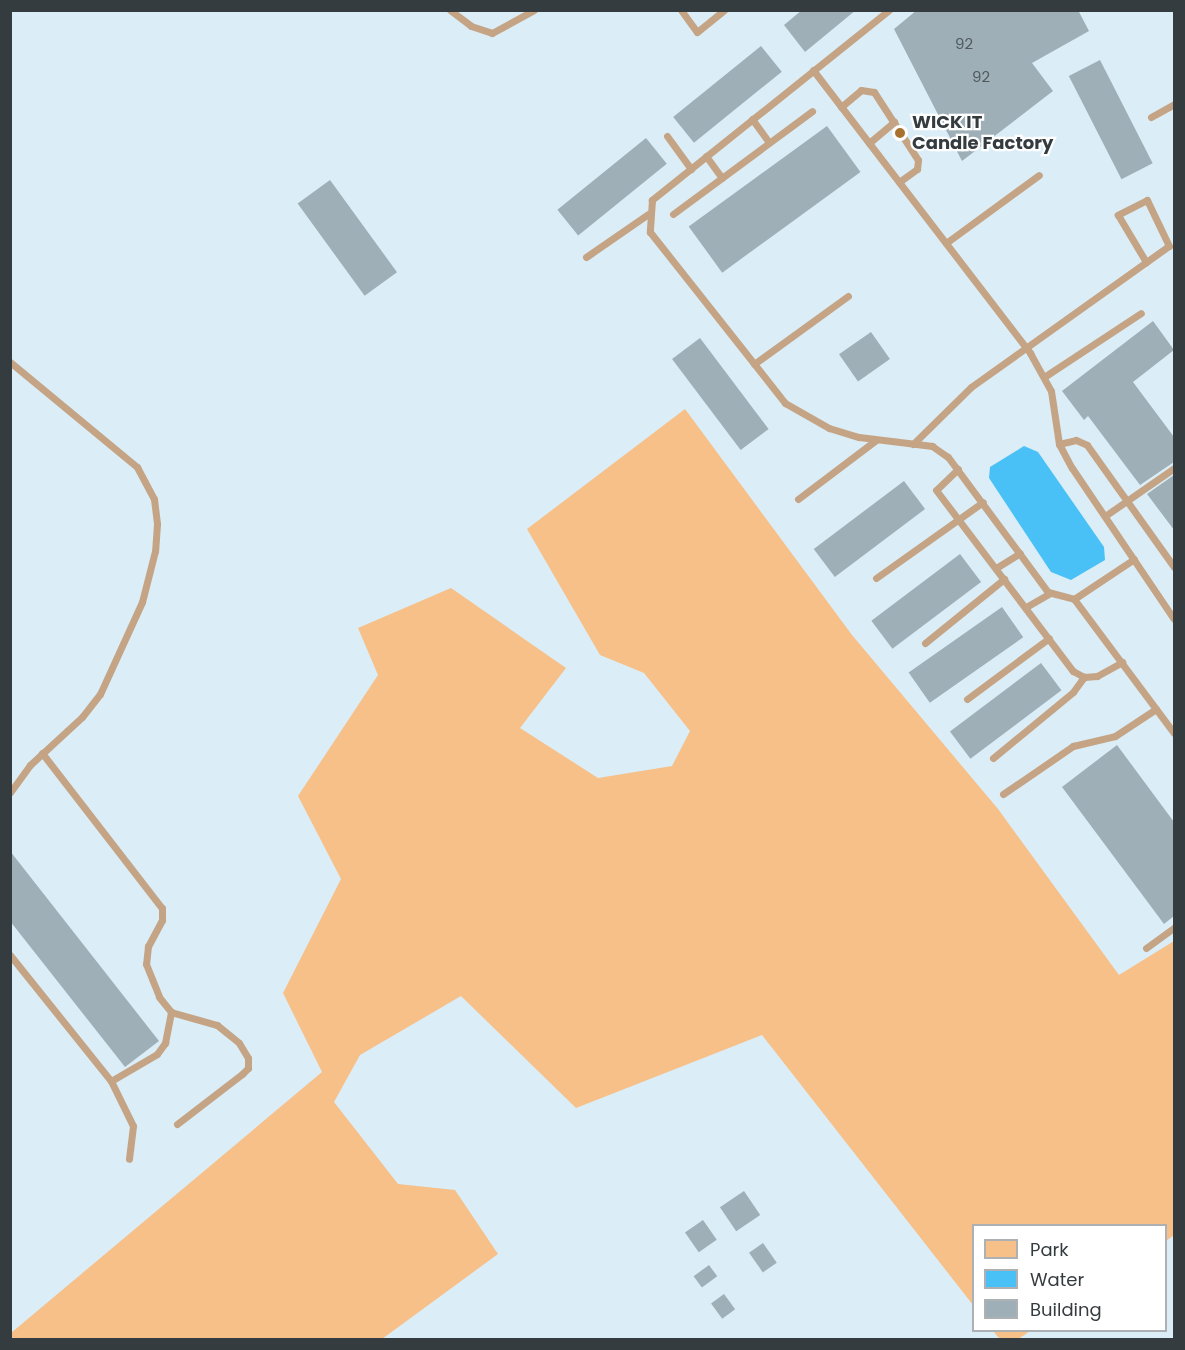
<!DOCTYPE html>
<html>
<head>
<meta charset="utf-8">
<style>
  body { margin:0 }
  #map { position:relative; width:1185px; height:1350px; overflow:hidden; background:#dbedf7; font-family:Poppins,sans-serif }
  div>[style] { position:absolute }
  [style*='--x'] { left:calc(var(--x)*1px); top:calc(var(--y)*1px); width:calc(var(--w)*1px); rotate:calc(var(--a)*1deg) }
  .green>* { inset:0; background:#f6c088 }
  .water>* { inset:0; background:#49c1f6 }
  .building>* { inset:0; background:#9eafb8; transform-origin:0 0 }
  .lane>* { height:7px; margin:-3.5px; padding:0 3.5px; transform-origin:3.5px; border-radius:3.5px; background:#c4a484 }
  .dots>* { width:16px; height:16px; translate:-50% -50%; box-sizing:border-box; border:3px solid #fff; border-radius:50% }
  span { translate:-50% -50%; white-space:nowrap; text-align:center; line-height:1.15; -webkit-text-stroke:4.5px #fff; paint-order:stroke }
  .number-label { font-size:15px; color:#4f595e }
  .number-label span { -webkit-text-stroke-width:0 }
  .poi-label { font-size:18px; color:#353c40; font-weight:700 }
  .left { translate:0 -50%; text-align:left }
  .frame { position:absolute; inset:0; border:12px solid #353c40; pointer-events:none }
  .legend { position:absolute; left:972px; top:1224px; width:195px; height:108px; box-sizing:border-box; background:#fff; border:2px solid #aeb1b3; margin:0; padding:8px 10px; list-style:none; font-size:18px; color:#353c40 }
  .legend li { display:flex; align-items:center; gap:12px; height:30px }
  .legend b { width:30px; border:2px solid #aeb1b3 }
</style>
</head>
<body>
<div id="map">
  <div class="green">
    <i style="clip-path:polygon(685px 409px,852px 635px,998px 809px,1119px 975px,1174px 941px,1174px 1235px,1166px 1241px,1166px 1226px,974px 1226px,973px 1305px,762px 1035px,576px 1108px,461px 996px,360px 1055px,334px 1102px,398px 1184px,455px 1190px,498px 1254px,382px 1339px,11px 1339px,11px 1333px,322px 1072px,283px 993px,341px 879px,298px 796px,378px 675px,358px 628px,451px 588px,566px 668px,520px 728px,598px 778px,672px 766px,690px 731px,644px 673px,600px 655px,527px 529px)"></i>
    <i style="clip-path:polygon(993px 1331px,1030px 1331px,1017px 1340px,1000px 1339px)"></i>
  </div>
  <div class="water">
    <i style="clip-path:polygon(1024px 446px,1038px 452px,1104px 547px,1105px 560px,1071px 580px,1051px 572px,989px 478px,990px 467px)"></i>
  </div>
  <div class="building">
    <i style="clip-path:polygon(802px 10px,856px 10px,805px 52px,784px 25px)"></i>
    <i style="clip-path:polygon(917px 10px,1078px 10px,1089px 31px,1032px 63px,1053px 91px,962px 161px,894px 29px)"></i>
    <i style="left:761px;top:46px;width:33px;height:113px;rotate:51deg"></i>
    <i style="left:1100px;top:60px;width:116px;height:35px;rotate:63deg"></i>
    <i style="left:827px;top:126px;width:57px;height:171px;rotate:54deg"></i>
    <i style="left:646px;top:138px;width:33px;height:114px;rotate:51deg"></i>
    <i style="left:330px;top:180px;width:114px;height:40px;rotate:54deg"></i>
    <i style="clip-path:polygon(1153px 321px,1174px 350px,1133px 382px,1174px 437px,1174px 462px,1140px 485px,1088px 416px,1084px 420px,1062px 391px)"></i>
    <i style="left:871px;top:332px;width:33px;height:39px;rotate:55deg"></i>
    <i style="left:700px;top:338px;width:114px;height:35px;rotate:53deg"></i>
    <i style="clip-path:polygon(1174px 475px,1174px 530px,1147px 494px)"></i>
    <i style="left:904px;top:481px;width:35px;height:113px;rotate:53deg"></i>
    <i style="left:960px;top:554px;width:35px;height:111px;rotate:53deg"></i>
    <i style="left:1002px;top:607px;width:37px;height:114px;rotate:55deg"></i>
    <i style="left:1041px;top:663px;width:34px;height:114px;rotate:53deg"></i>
    <i style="clip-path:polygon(1117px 745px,1174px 822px,1174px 916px,1164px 924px,1062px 787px)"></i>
    <i style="clip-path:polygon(10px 851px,159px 1041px,125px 1067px,10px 921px)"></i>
    <i style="left:744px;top:1191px;width:29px;height:29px;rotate:56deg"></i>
    <i style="left:703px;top:1220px;width:24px;height:22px;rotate:55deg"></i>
    <i style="left:763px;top:1243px;width:24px;height:17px;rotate:55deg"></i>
    <i style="left:709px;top:1265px;width:14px;height:19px;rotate:54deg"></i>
    <i style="left:724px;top:1294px;width:19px;height:16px;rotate:54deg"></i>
  </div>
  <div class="lane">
    <i style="--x:450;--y:10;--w:26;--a:37"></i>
    <i style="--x:471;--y:26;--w:22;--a:18"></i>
    <i style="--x:492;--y:33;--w:48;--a:-28.7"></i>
    <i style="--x:681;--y:10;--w:27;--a:54"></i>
    <i style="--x:697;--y:32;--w:35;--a:-39"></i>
    <i style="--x:889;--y:10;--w:304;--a:141.3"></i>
    <i style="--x:652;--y:200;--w:32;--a:94"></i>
    <i style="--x:650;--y:232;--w:218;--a:51.7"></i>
    <i style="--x:785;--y:403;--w:51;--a:29.6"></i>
    <i style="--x:829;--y:428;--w:31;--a:17"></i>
    <i style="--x:859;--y:437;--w:74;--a:7"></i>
    <i style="--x:932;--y:446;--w:19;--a:35"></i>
    <i style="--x:948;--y:457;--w:168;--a:53.5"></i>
    <i style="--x:1048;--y:592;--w:27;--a:15"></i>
    <i style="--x:1074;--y:599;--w:167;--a:53.3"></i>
    <i style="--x:813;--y:70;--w:357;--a:52.5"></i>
    <i style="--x:1030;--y:353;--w:43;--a:61.1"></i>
    <i style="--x:1051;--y:391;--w:54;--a:81.4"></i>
    <i style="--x:1059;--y:444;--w:27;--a:62"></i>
    <i style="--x:1072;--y:468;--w:182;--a:56"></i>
    <i style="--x:841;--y:107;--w:26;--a:-40"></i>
    <i style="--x:861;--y:90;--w:13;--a:9"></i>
    <i style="--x:874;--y:92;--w:81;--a:57.1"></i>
    <i style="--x:918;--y:160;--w:9;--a:96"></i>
    <i style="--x:917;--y:169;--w:22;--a:144"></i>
    <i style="--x:1151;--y:117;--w:26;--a:-29"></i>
    <i style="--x:752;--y:119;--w:29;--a:54"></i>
    <i style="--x:667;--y:136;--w:41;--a:54"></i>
    <i style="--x:869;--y:143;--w:33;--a:-40"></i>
    <i style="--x:706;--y:156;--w:27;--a:54"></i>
    <i style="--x:673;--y:214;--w:173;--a:-36.5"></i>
    <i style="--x:946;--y:243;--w:115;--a:-36.2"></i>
    <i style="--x:586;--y:257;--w:75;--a:-34.7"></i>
    <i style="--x:10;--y:362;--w:165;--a:39.6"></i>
    <i style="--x:137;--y:467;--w:36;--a:62"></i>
    <i style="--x:154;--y:499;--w:25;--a:83"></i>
    <i style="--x:157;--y:524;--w:27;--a:94"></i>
    <i style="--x:155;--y:551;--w:53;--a:104.3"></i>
    <i style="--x:142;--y:602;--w:101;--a:114.5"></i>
    <i style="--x:100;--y:694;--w:29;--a:128"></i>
    <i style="--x:82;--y:717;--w:71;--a:137.3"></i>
    <i style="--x:30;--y:765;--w:34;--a:126"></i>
    <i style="--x:754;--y:364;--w:116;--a:-35.9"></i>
    <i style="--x:1044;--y:377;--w:116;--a:-33.4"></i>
    <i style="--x:913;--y:444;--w:81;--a:-44.5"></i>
    <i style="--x:971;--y:387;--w:243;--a:-35.5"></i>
    <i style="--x:1169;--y:246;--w:51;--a:-115.6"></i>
    <i style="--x:1147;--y:200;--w:33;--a:153"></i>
    <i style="--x:1118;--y:215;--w:55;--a:59.2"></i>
    <i style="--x:1059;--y:444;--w:17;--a:-13"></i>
    <i style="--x:1076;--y:440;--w:12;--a:24"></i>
    <i style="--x:1087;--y:445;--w:150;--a:54.5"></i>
    <i style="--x:958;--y:469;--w:30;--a:136"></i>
    <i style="--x:936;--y:490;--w:227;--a:52.9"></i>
    <i style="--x:1073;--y:671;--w:13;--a:29"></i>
    <i style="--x:1084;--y:677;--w:13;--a:-4"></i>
    <i style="--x:1097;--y:676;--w:29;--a:-29"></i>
    <i style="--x:798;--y:499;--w:98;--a:-37.1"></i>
    <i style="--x:1105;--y:516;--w:84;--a:-34.8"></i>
    <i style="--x:996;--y:568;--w:28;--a:-32"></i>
    <i style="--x:876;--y:578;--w:131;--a:-35.4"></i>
    <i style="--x:1074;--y:599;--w:72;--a:-33.7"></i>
    <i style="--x:1026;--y:607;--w:28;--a:-30"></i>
    <i style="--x:925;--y:643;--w:102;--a:-39"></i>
    <i style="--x:967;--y:699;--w:102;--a:-36.6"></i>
    <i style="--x:42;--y:753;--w:196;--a:52.3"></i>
    <i style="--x:162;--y:908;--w:12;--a:90"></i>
    <i style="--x:162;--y:920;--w:30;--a:118"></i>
    <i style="--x:148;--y:946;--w:18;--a:96"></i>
    <i style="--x:146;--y:964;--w:35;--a:68"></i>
    <i style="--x:159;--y:997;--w:19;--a:51"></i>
    <i style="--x:171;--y:1012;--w:48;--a:15.8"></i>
    <i style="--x:217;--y:1025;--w:28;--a:39"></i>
    <i style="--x:239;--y:1043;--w:17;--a:59"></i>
    <i style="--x:248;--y:1058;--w:10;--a:90"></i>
    <i style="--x:248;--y:1068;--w:8;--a:135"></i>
    <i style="--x:242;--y:1074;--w:82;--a:142.4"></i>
    <i style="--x:993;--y:758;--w:104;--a:-39.5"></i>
    <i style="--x:1073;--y:692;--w:19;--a:-54"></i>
    <i style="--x:1003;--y:794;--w:85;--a:-34.4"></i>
    <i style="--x:1073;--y:746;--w:43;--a:-13.4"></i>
    <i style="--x:1115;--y:736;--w:49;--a:-33.4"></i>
    <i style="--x:1146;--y:948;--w:34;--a:-36"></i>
    <i style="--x:10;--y:955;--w:161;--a:51.3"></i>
    <i style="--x:111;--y:1081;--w:50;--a:63.9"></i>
    <i style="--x:133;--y:1126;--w:33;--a:97"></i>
    <i style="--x:111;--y:1081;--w:53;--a:-30.4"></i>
    <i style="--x:157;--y:1054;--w:14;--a:-54"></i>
    <i style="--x:165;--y:1043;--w:32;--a:-79"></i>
  </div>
  <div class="dots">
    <i style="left:900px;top:133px;background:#a9712e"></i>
  </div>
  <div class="number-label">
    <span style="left:964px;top:44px">92</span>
    <span style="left:981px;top:77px">92</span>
  </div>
  <div class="poi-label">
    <span class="left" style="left:912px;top:133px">WICK IT<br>Candle Factory</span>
  </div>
  <div class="frame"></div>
  <ul class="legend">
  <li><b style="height:16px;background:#f6c088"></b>Park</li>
  <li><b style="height:16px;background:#49c1f6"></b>Water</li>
  <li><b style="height:16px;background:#9eafb8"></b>Building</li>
  </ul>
</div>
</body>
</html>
